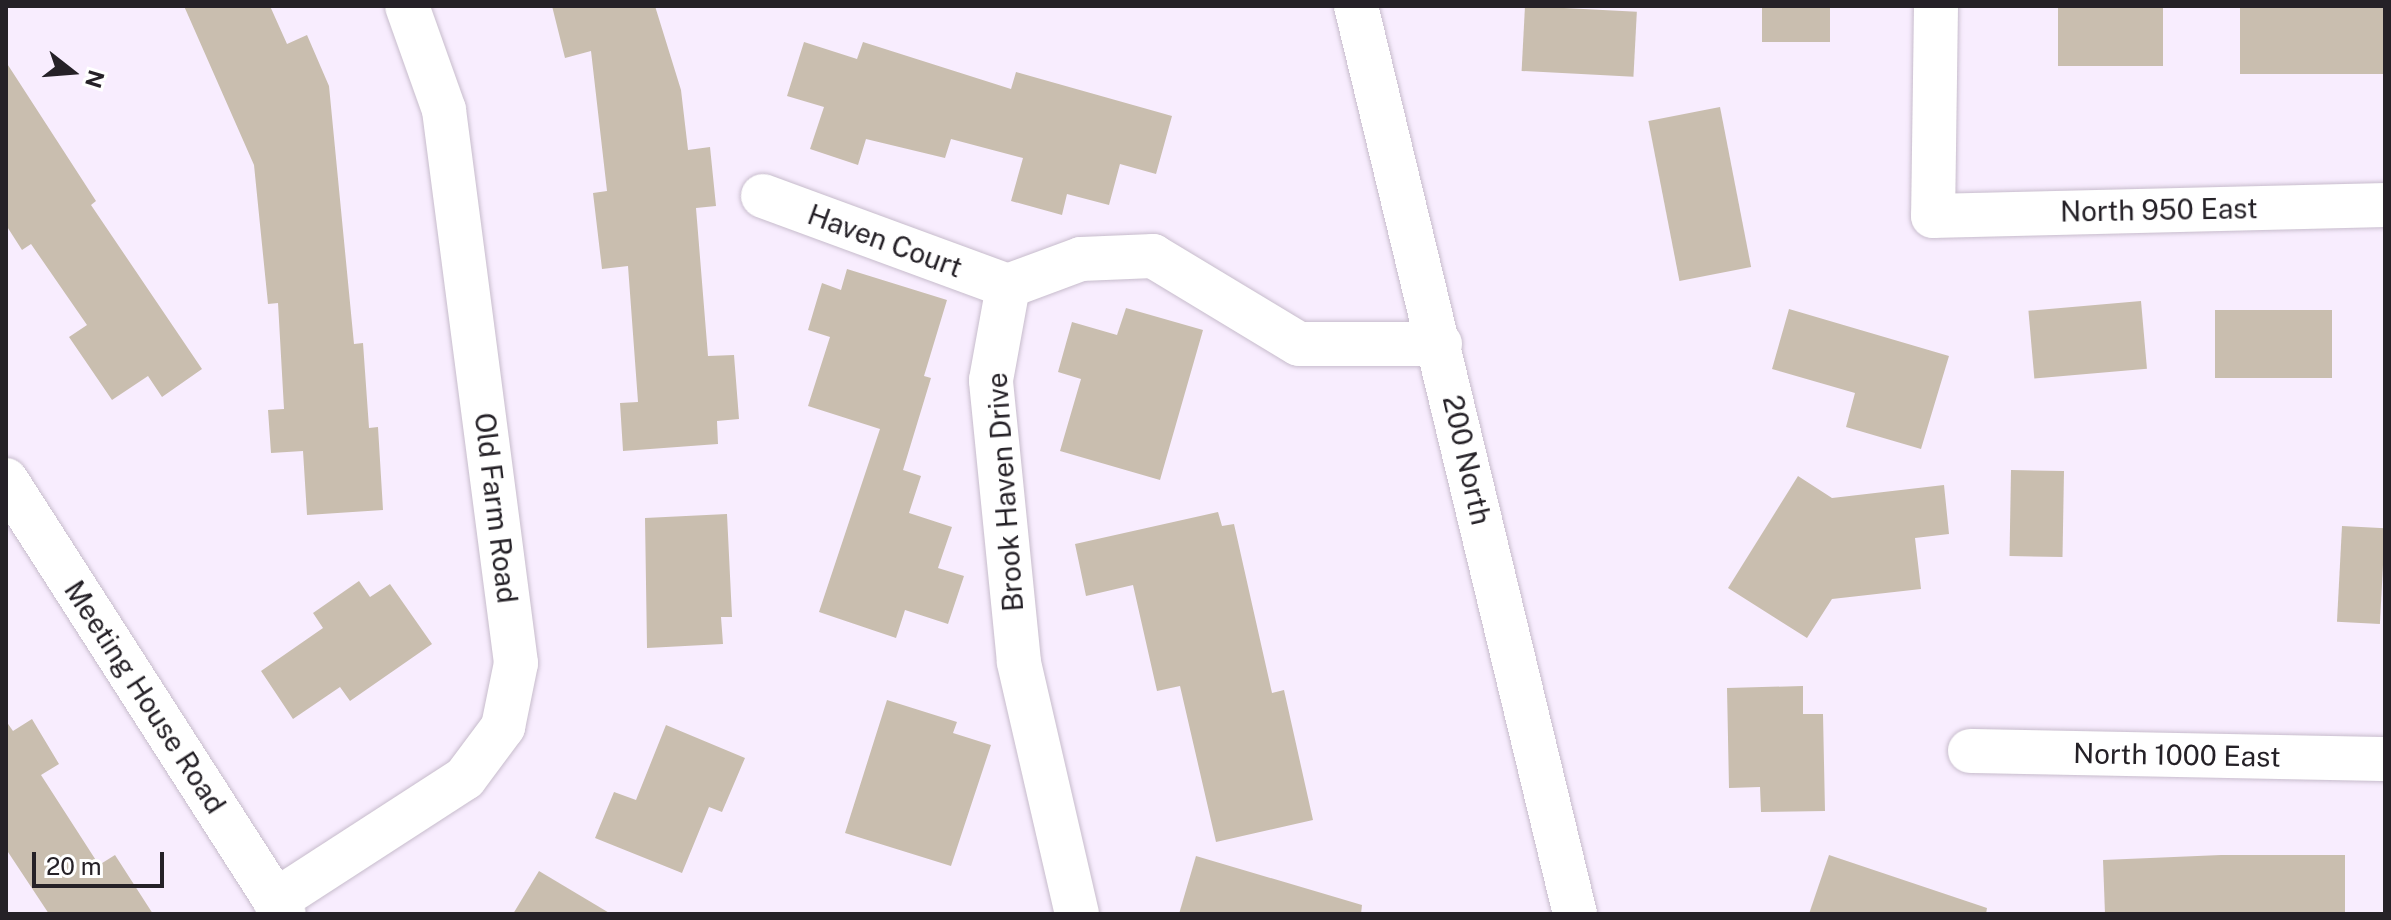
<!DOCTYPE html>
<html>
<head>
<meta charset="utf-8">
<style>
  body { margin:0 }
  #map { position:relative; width:2391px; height:920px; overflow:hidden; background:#f8edfe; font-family:"Public Sans",sans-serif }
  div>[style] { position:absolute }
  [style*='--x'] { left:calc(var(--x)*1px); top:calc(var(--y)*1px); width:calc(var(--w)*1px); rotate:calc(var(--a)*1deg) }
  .building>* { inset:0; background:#c9beaf; transform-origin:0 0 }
  .roads { filter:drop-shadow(0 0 2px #c7bccc) drop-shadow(0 0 2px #c7bccc) }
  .minor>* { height:44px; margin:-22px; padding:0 22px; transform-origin:22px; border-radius:22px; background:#fff }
  .primary>* { height:44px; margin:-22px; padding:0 22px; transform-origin:22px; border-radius:22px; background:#fff }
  span { translate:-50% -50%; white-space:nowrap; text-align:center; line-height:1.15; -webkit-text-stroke:6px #fff; paint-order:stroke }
  .street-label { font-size:28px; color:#252127 }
  .frame { position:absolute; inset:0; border:8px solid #252127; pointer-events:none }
  .north { position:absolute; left:32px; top:32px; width:80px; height:80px; -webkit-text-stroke:6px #fff; paint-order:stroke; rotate:107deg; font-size:22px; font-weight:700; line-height:32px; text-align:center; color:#252127 }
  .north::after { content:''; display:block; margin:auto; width:28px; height:36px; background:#252127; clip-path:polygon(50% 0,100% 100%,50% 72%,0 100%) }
  .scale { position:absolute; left:32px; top:852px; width:132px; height:36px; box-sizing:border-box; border:4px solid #252127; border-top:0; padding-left:10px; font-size:24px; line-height:28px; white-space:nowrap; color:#252127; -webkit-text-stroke:6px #fff; paint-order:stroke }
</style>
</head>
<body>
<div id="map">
  <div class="building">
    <i style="clip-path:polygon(184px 6px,270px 6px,287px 44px,307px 35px,329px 86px,354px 344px,363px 343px,369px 428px,378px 427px,383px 510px,307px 515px,303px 451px,271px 453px,268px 410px,284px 409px,278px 303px,268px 304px,254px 165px)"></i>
    <i style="clip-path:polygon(552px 6px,655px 6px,681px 90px,688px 150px,710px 147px,716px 206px,696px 208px,708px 356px,734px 355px,739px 419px,717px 421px,718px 444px,623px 451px,620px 403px,638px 402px,628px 266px,602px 269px,593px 193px,607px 191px,591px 51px,565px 58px)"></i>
    <i style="left:1525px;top:6px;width:112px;height:65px;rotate:3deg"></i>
    <i style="left:1762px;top:6px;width:68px;height:36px"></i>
    <i style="left:2058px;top:6px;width:105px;height:60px"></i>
    <i style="left:2240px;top:6px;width:144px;height:68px"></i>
    <i style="clip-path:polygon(804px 42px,857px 59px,863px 42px,1011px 89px,1016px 72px,1172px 116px,1156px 174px,1120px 164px,1109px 205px,1067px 194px,1062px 215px,1011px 201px,1023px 158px,951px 139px,945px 158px,866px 139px,858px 165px,810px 149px,824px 107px,787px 96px)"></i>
    <i style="clip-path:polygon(6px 62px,96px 201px,91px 205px,202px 369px,162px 397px,148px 376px,112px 400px,69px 337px,87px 325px,31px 244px,22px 250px,6px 225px)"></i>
    <i style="left:1720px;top:107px;width:163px;height:73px;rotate:79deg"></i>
    <i style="clip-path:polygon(847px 269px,947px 300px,924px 376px,931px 378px,903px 470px,921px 476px,909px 513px,952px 527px,938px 568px,964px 576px,948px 624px,905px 610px,896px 638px,819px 612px,880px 429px,808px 406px,830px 337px,808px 330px,822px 283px,841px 290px)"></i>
    <i style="left:2141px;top:301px;width:68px;height:113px;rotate:85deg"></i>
    <i style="clip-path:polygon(1126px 308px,1203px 330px,1160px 480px,1060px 451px,1081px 379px,1058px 372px,1072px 322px,1117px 335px)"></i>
    <i style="clip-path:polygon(1789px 309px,1949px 356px,1921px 449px,1846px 427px,1855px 393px,1772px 369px)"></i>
    <i style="left:2215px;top:310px;width:117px;height:68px"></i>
    <i style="left:2064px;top:471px;width:86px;height:53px;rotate:91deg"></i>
    <i style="clip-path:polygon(1798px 476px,1832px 498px,1944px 485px,1949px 534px,1915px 538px,1921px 589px,1832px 599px,1807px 638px,1728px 588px)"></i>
    <i style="clip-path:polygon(1218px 512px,1222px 526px,1234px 524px,1272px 693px,1284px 690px,1313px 820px,1216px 842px,1180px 686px,1157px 691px,1133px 585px,1086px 596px,1075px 544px)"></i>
    <i style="clip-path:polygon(727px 514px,732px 617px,721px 617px,723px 644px,647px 648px,645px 518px)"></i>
    <i style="left:2342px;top:526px;width:43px;height:96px;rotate:3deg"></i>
    <i style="clip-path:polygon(359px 581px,370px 597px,390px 584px,432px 644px,350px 701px,340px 687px,293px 719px,261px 671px,323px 628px,313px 613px)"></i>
    <i style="clip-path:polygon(1803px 686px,1803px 714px,1823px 714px,1825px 811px,1761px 812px,1760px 787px,1729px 788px,1727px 688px)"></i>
    <i style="clip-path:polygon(887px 700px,957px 722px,953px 733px,991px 745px,951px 866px,845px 833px)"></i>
    <i style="clip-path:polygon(32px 719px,59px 764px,41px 775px,99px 865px,115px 855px,153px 914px,49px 914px,6px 849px,6px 721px,13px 731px)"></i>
    <i style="clip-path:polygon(666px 725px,745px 758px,722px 812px,709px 807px,682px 873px,595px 838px,614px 792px,636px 800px)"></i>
    <i style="clip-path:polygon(1829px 855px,1987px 908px,1986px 914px,1809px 914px)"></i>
    <i style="clip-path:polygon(2221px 855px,2345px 855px,2345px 914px,2105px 914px,2103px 860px)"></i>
    <i style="clip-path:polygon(1196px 856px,1362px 905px,1361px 914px,1179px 914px)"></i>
    <i style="clip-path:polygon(539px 871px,611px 914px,513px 914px)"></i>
  </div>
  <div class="roads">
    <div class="minor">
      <i style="--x:1936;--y:6;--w:210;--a:90.8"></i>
      <i style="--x:1933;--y:216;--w:452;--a:-1.4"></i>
      <i style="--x:763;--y:196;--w:261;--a:20.2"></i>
      <i style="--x:6;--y:480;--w:515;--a:57.36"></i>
      <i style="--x:1970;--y:751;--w:415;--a:1.1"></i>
      <i style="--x:275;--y:901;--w:226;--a:-32.9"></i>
      <i style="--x:465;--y:778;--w:64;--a:-53.3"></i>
      <i style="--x:503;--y:727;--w:65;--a:-78.5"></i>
      <i style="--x:516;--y:663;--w:558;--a:-97.42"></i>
      <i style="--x:444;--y:110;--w:110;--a:-109.6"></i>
      <i style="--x:1077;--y:914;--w:259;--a:-103"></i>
      <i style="--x:1019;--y:662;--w:283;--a:-95.7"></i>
      <i style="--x:991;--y:380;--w:96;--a:-79.7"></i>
      <i style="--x:1008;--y:286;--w:78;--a:-20.3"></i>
      <i style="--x:1081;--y:259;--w:72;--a:-2.4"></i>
      <i style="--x:1153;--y:256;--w:170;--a:31.1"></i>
      <i style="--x:1299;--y:344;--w:141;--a:0"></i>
    </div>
    <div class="primary">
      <i style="--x:1356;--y:6;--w:934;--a:76.44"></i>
    </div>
  </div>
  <div class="street-label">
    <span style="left:2159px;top:210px;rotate:-1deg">North 950 East</span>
    <span style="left:885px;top:241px;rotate:20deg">Haven Court</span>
    <span style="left:1467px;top:460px;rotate:77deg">200 North</span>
    <span style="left:1005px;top:492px;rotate:-94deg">Brook Haven Drive</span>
    <span style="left:496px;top:508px;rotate:83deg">Old Farm Road</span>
    <span style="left:145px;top:697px;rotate:57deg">Meeting House Road</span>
    <span style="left:2177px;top:755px;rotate:1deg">North 1000 East</span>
  </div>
  <div class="frame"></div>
  <div class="north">N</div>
  <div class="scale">20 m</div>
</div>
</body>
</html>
